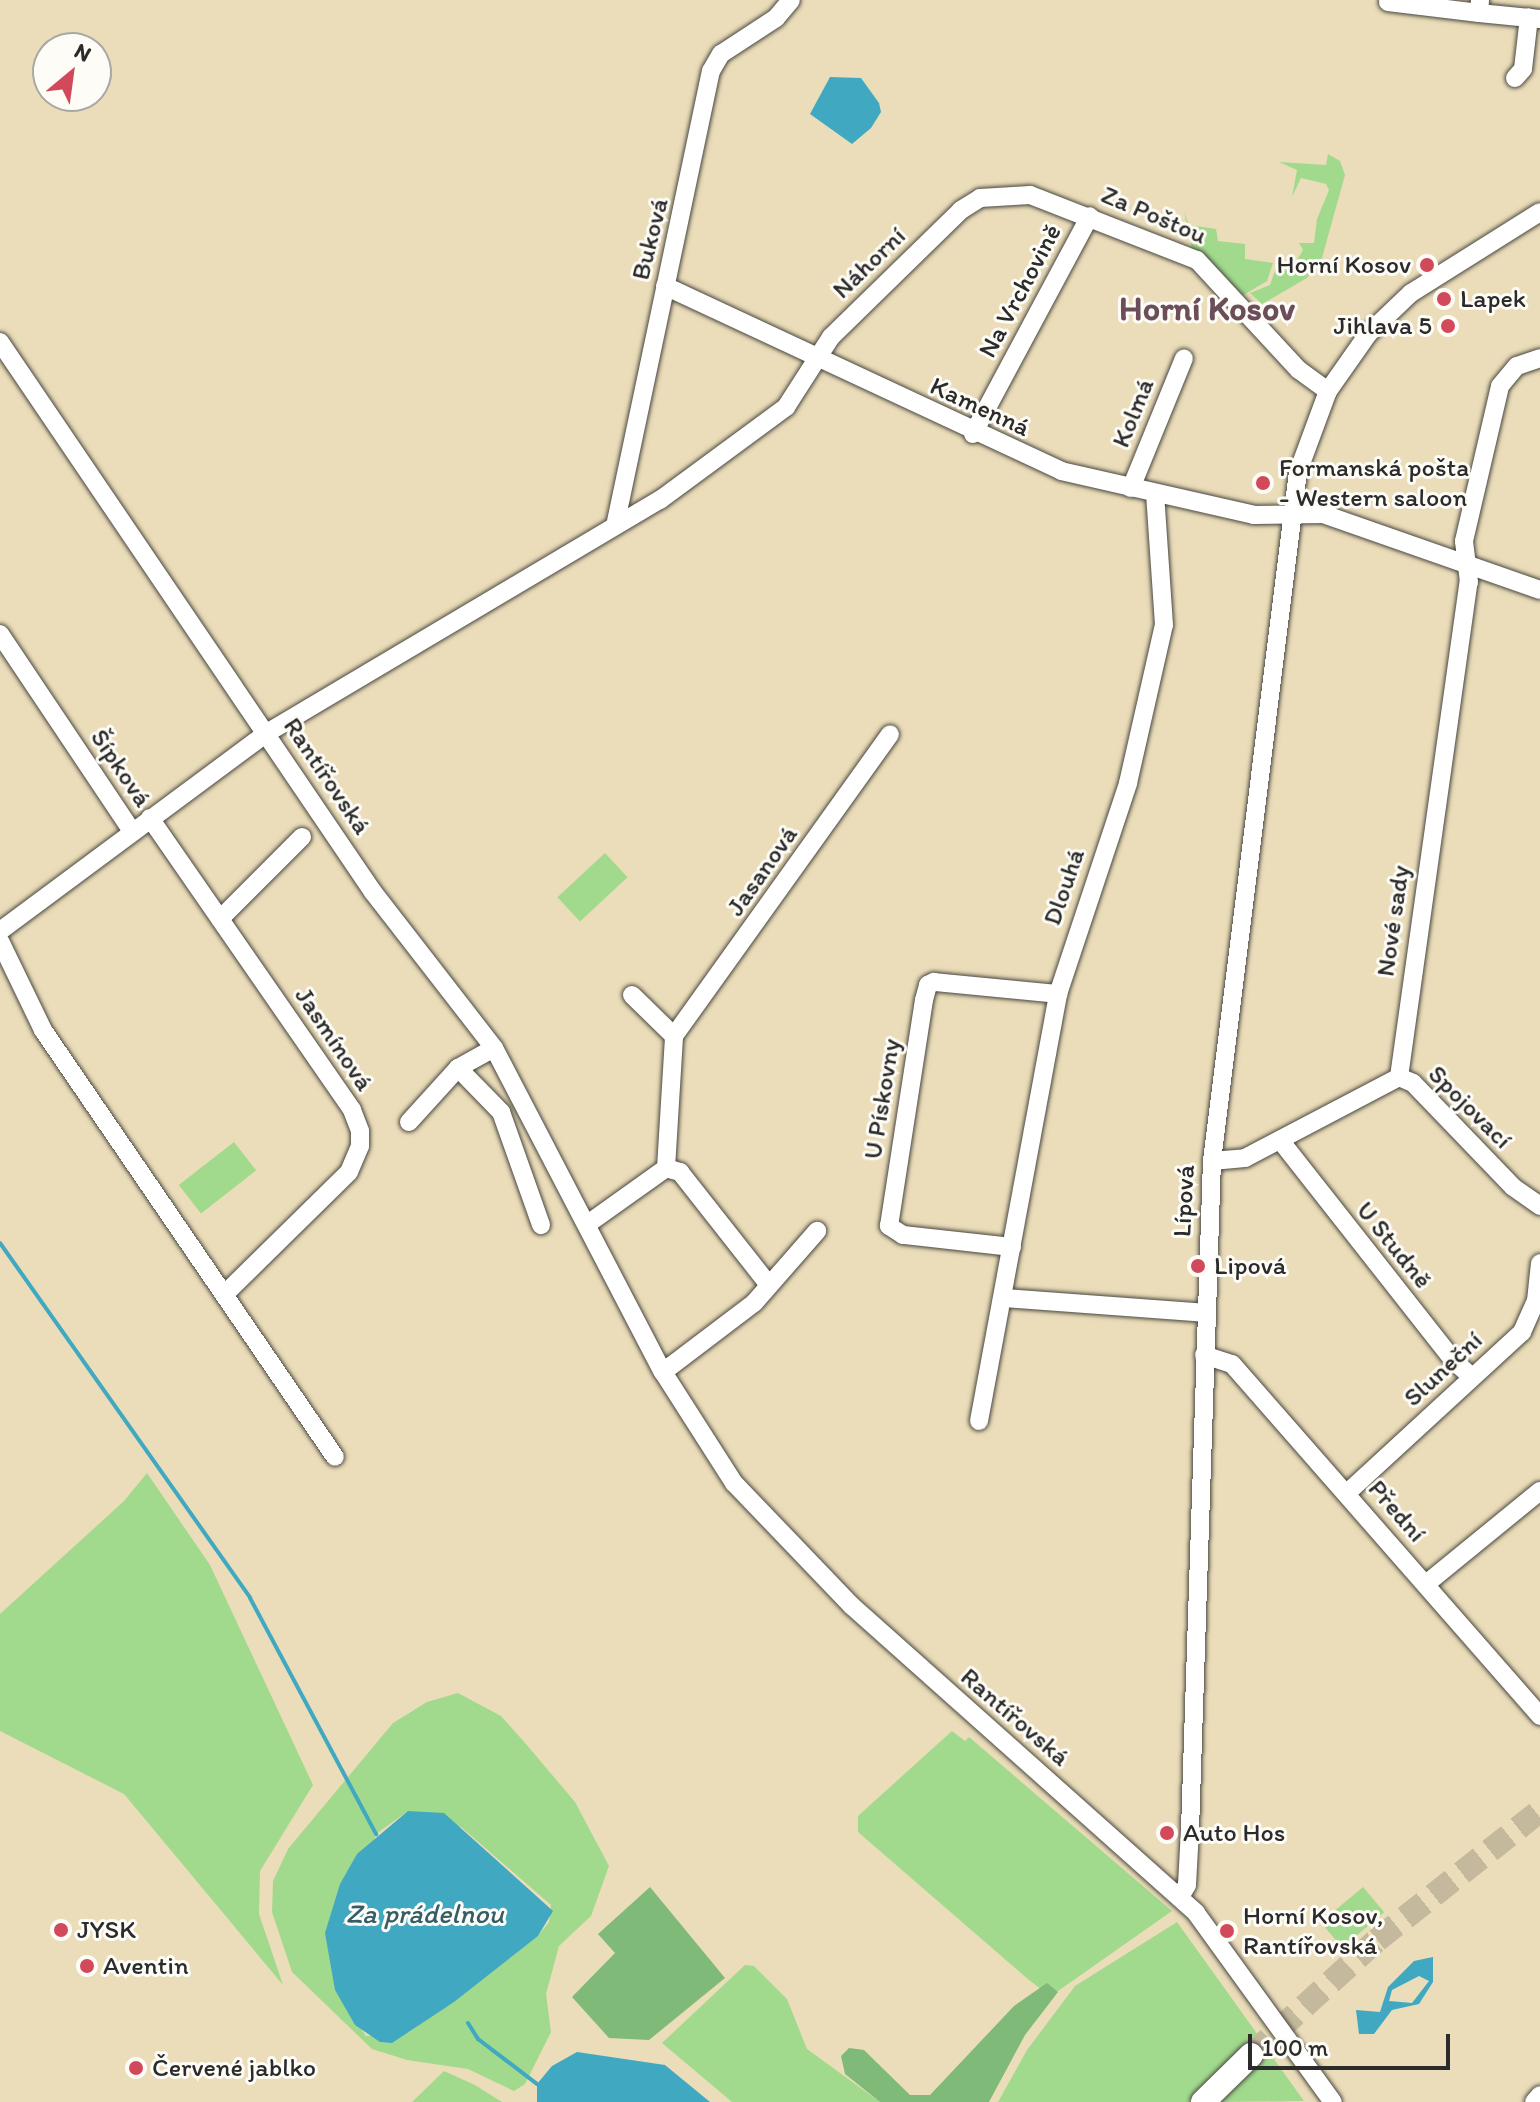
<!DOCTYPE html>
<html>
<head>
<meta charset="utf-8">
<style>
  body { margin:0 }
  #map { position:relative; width:1540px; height:2102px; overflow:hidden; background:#ebddb9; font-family:Itim,sans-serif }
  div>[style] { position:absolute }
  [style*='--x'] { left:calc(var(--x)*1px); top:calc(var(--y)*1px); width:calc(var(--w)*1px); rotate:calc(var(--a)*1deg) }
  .green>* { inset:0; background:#a1da8d; transform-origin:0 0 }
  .forest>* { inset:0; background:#80ba78 }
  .water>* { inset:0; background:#41a8c1 }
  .stream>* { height:4px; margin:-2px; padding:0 2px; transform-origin:2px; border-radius:2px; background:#41a8c1 }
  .major-tunnel>* { height:24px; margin-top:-12px; transform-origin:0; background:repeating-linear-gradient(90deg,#c5b99d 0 24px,transparent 0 36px) }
  .roads { filter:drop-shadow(0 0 2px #484640) drop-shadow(0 0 2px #484640) }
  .minor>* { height:18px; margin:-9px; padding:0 9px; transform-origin:9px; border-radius:9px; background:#fff }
  .major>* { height:24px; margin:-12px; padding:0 12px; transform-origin:12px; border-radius:12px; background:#fff }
  .dots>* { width:22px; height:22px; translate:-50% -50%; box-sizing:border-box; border:4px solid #fdfcf7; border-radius:50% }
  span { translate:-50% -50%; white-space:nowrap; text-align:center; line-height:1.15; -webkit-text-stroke:6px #fdfcf7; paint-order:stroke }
  .street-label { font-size:26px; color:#2b2b2b }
  .poi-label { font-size:26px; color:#2b2b2b }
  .right { translate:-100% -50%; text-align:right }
  .left { translate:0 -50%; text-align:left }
  .water-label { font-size:28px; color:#345d67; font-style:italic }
  .district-label { font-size:34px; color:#6c4e5a; font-weight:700 }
  .north { position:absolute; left:32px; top:32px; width:80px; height:80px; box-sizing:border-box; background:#fdfcf7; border:2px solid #a9a8a5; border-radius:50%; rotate:29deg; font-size:22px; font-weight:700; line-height:32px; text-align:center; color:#2b2b2b }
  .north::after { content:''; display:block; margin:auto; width:28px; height:36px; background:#d1495b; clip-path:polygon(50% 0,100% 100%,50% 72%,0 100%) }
  .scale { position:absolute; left:1248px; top:2034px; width:202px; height:36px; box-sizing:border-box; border:4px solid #2b2b2b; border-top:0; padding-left:10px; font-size:24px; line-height:28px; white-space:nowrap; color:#2b2b2b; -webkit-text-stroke:6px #fdfcf7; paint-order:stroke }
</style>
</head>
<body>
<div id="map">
  <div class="green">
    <i style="clip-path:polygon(1328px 154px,1340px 161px,1345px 175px,1322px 258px,1307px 278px,1262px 304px,1250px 293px,1270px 285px,1276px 268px,1297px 260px,1303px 250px,1299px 243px,1314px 243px,1317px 219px,1329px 190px,1326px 184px,1301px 178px,1292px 197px,1297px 170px,1279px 162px,1326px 165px)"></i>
    <i style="clip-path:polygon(1184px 212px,1189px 225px,1216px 229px,1218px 241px,1245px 244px,1245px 259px,1273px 263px,1267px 281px,1242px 296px,1192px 249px)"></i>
    <i style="left:605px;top:853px;width:33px;height:65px;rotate:47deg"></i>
    <i style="left:234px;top:1142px;width:36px;height:70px;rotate:52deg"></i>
    <i style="clip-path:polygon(147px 1473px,210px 1565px,313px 1785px,260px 1871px,259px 1914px,283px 1985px,124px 1794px,0 1731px,0 1614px,124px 1501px)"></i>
    <i style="clip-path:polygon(evenodd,458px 1693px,501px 1716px,526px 1744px,575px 1802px,609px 1866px,591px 1916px,559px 1946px,546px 1994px,551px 2032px,525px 2084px,514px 2091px,468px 2069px,407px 2060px,372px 2049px,292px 1972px,272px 1912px,273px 1881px,288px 1849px,393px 1723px,427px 1702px,458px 1693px,408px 1811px,461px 1827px,551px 1905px,549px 1922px,538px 1936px,409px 2032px,366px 2036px,335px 1990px,376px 1834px,408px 1811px)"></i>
    <i style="clip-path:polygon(952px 1731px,965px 1741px,969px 1737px,1172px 1911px,1058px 1991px,1046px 1993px,1029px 1980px,858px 1832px,858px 1816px)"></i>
    <i style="left:1363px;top:1887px;width:33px;height:55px;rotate:50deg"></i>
    <i style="clip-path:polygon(1177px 1922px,1258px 2035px,1188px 2102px,998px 2102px,1027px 2050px,1075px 1986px)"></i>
    <i style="clip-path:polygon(745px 1965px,754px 1966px,787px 1999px,807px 2049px,880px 2102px,732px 2102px,662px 2043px)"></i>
    <i style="clip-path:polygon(1268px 2051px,1304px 2101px,1217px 2102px)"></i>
    <i style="clip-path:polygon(444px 2071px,475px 2085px,502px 2102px,412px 2102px)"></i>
  </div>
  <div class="forest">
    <i style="clip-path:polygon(650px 1887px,725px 1978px,649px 2040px,609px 2038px,572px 1997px,615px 1953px,598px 1934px)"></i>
    <i style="clip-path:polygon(1047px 1983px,1058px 1992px,1025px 2035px,989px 2102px,880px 2102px,845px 2074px,841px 2056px,849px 2048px,864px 2050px,910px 2095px,930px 2095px,1014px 2006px)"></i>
  </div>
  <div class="water">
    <i style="clip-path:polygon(830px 77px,861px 78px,879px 103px,881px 112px,871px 128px,852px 144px,810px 114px)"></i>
    <i style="clip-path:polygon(408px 1811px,444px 1813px,553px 1911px,538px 1936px,454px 2002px,392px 2043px,380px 2042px,355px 2025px,335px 1990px,325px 1933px,340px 1884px,357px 1854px)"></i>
    <i style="clip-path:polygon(evenodd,1433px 1957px,1433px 1982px,1419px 2004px,1392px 2010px,1374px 2034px,1359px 2034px,1356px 2010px,1380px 2012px,1388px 1987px,1414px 1961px,1433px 1957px,1419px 1976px,1429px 1981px,1412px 2003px,1389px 2001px,1392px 1990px,1419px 1976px)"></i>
    <i style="clip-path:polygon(577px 2052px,665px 2065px,710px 2102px,537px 2102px,537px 2084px,552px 2066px)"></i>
  </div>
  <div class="stream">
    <i style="--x:0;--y:1243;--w:434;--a:54.8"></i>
    <i style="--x:250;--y:1598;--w:268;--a:61.9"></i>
    <i style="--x:468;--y:2023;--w:19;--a:58"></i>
    <i style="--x:478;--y:2039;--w:74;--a:37.3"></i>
  </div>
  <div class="major-tunnel">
    <i style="--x:1251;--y:2055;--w:171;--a:-42.4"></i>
    <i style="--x:1377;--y:1940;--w:208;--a:-38.4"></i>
  </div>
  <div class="roads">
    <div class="minor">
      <i style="--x:1480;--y:0;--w:13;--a:94"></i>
      <i style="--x:1479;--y:13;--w:61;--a:5.6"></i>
      <i style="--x:1388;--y:2;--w:92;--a:6.9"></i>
      <i style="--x:1515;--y:78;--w:12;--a:-48"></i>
      <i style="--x:1523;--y:69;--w:52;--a:-83.4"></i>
      <i style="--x:665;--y:286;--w:437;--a:25"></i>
      <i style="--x:1061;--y:471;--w:198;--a:12.8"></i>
      <i style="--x:1254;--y:515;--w:69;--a:-0.8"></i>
      <i style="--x:1323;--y:514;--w:230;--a:19.3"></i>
      <i style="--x:0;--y:342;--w:665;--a:55.86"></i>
      <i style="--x:373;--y:892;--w:197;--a:52.2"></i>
      <i style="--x:494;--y:1048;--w:365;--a:62.5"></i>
      <i style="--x:663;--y:1372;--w:132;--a:57.4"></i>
      <i style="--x:734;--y:1483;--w:170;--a:46.2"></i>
      <i style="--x:852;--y:1606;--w:461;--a:41.7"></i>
      <i style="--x:1196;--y:1913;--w:233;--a:54.1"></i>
      <i style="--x:973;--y:434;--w:247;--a:-61.8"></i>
      <i style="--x:1131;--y:488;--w:140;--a:-67.8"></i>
      <i style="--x:615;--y:526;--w:465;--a:-78.1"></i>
      <i style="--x:711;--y:71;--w:20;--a:-60"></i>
      <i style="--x:721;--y:54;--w:66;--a:-33.2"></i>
      <i style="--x:776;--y:18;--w:23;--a:-50"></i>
      <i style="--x:0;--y:634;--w:237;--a:56.2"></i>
      <i style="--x:150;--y:818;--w:355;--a:55.3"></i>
      <i style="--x:352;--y:1110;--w:22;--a:69"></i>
      <i style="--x:360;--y:1131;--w:15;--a:90"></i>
      <i style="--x:360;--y:1146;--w:28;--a:113"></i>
      <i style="--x:349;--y:1172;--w:173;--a:135.5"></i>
      <i style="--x:220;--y:919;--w:116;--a:-45"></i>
      <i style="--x:0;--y:931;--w:332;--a:-36.6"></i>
      <i style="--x:267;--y:733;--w:457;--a:-30.7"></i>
      <i style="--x:660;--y:500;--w:157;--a:-36.4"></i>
      <i style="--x:786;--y:407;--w:83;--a:-57.3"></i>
      <i style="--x:831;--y:337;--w:182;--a:-44.3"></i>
      <i style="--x:961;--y:210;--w:22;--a:-32"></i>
      <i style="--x:980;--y:198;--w:50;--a:-3.4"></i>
      <i style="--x:1030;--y:195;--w:179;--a:21.3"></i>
      <i style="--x:1197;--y:260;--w:150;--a:47.2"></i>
      <i style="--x:1299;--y:370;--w:36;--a:36"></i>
      <i style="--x:0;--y:941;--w:99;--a:64.2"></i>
      <i style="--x:43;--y:1030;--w:517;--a:55.63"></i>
      <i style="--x:632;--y:995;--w:59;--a:44.3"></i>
      <i style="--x:458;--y:1068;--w:62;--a:45.7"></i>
      <i style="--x:501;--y:1112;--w:120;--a:70.5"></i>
      <i style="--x:1399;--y:1077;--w:500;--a:-82"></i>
      <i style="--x:1469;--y:582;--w:41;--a:-97"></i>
      <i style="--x:1464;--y:541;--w:159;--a:-76.9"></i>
      <i style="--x:1500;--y:386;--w:26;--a:-50"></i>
      <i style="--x:1517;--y:366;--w:24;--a:-19"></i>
      <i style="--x:1399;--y:1077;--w:15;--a:23"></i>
      <i style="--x:1413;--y:1083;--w:144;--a:46.1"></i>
      <i style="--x:1513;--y:1187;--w:33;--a:35"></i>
      <i style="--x:409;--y:1122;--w:73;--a:-47.8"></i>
      <i style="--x:458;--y:1068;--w:41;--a:-29.1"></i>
      <i style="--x:1280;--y:1140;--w:281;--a:51.8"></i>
      <i style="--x:1454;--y:1361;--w:24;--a:42"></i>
      <i style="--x:1212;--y:1161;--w:33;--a:-5"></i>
      <i style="--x:1245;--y:1158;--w:174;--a:-27.7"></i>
      <i style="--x:666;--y:1168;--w:132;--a:-86.5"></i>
      <i style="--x:674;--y:1036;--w:371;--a:-54.4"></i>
      <i style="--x:589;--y:1223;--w:95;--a:-35.5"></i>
      <i style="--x:666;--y:1168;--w:15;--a:16"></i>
      <i style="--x:680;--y:1172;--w:144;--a:51.8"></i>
      <i style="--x:1012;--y:1247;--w:110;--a:-173.7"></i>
      <i style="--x:903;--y:1235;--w:17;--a:-147"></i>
      <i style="--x:889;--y:1226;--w:229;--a:-81.2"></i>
      <i style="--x:924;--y:1000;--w:16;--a:-75"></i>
      <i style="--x:928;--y:985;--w:7;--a:-27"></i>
      <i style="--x:934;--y:982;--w:125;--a:5.5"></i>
      <i style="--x:1003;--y:1298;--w:203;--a:4.2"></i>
      <i style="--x:1204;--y:1355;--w:29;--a:18"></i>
      <i style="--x:1232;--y:1364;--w:468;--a:48.8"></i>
      <i style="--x:663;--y:1372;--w:114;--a:-37.2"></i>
      <i style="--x:754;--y:1303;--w:96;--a:-48.8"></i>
      <i style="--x:979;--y:1421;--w:434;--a:-79.5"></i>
      <i style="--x:1058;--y:994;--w:222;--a:-71.6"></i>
      <i style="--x:1128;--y:783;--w:162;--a:-77.2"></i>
      <i style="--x:1164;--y:625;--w:131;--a:-93.9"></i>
      <i style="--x:1347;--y:1493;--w:238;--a:-42.6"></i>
      <i style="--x:1522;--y:1332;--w:34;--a:-66"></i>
      <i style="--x:1536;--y:1301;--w:38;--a:-84"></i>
      <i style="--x:1426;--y:1584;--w:147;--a:-39.2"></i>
      <i style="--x:1180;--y:1897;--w:14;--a:-60"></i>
      <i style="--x:1187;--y:1885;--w:55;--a:-86.9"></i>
      <i style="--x:1190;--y:1830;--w:669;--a:-88.12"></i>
      <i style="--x:1212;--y:1161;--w:694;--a:-82.89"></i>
      <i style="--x:1298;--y:472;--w:86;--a:-69.7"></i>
      <i style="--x:1328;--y:391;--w:70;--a:-54.9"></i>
      <i style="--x:1368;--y:334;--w:59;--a:-43.6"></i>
      <i style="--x:1411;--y:293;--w:152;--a:-32.1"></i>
      <i style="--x:1534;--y:2102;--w:9;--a:-49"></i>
    </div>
    <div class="major">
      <i style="--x:1203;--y:2102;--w:67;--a:-44.4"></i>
    </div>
  </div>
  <div class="dots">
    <i style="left:1427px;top:265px;background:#d1495b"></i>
    <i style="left:1444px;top:299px;background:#d1495b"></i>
    <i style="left:1448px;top:326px;background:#d1495b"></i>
    <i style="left:1263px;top:483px;background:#d1495b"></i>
    <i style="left:1198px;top:1266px;background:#d1495b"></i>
    <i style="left:1167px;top:1833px;background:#d1495b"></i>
    <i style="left:61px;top:1930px;background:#d1495b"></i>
    <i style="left:1227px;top:1931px;background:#d1495b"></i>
    <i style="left:87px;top:1966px;background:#d1495b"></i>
    <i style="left:136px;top:2068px;background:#d1495b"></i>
  </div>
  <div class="street-label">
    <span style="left:1154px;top:215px;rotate:23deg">Za Poštou</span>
    <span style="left:650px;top:239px;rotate:-76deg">Buková</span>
    <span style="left:869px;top:263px;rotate:-44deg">Náhorní</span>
    <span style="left:1020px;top:291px;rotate:-62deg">Na Vrchovině</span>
    <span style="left:980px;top:407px;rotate:25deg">Kamenná</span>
    <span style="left:1133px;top:413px;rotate:-68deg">Kolmá</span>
    <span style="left:121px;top:768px;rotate:56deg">Šípková</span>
    <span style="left:327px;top:776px;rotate:56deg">Rantířovská</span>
    <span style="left:762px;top:871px;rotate:-55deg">Jasanová</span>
    <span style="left:1064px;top:887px;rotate:-71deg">Dlouhá</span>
    <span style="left:1393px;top:921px;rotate:-82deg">Nové sady</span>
    <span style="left:334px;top:1039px;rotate:56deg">Jasmínová</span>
    <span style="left:882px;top:1099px;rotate:-81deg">U Pískovny</span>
    <span style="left:1470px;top:1107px;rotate:45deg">Spojovací</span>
    <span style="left:1184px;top:1201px;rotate:-87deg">Lípová</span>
    <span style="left:1394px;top:1245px;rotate:51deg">U Studně</span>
    <span style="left:1443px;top:1369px;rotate:-43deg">Sluneční</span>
    <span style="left:1397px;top:1511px;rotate:49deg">Přední</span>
    <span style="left:1015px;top:1717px;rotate:41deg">Rantířovská</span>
  </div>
  <div class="poi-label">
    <span class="right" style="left:1411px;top:265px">Horní Kosov</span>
    <span class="left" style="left:1460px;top:299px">Lapek</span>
    <span class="right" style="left:1432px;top:326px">Jihlava 5</span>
    <span class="left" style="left:1279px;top:483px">Formanská pošta<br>- Western saloon</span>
    <span class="left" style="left:1214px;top:1266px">Lipová</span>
    <span class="left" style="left:1183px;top:1833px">Auto Hos</span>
    <span class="left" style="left:1243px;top:1931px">Horní Kosov,<br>Rantířovská</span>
    <span class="left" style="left:77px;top:1930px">JYSK</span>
    <span class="left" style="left:103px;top:1966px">Aventin</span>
    <span class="left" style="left:152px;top:2068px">Červené jablko</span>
  </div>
  <div class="water-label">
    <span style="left:425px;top:1913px">Za prádelnou</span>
  </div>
  <div class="district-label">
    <span style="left:1207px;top:309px">Horní Kosov</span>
  </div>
  <div class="north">N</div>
  <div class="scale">100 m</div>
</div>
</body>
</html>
